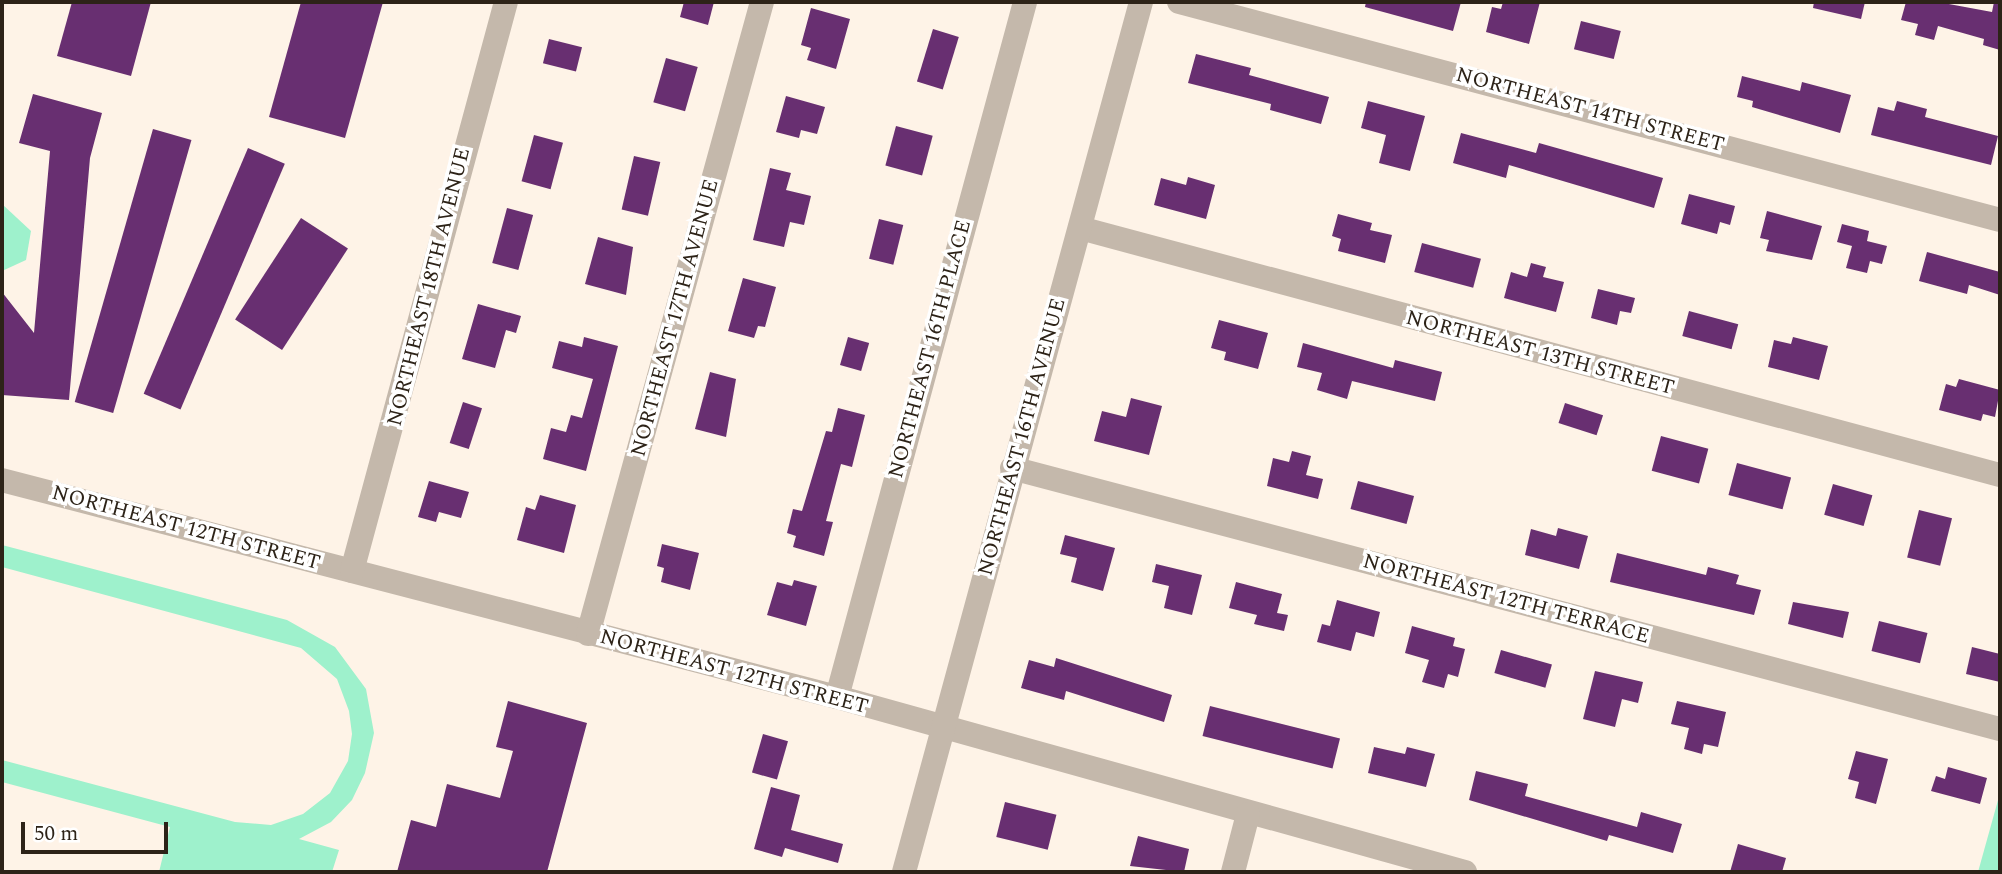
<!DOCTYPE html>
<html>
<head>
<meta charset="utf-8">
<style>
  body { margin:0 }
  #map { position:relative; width:2002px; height:874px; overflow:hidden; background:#fef3e7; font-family:Spectral,serif }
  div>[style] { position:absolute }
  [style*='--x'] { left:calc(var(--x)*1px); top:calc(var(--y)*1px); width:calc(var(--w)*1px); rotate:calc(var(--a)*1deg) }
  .green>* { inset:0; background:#9ef1cc }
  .building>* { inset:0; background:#682f71; transform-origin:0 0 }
  .minor>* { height:24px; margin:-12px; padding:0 12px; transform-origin:12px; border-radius:12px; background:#c4b8ab }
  span { translate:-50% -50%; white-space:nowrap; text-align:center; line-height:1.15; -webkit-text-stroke:7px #fff; paint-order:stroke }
  .street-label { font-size:21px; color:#2d2318 }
  .frame { position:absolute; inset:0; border:4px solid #2d2318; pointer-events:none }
  .scale { position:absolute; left:21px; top:822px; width:147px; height:32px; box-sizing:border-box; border:4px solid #2d2318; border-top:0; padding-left:9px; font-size:21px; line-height:24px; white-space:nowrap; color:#2d2318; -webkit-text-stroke:5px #fff; paint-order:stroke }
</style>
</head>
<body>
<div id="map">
  <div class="green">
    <i style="clip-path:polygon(2px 204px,31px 231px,26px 260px,2px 271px)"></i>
    <i style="clip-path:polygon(2px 545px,287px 620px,335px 647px,366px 689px,374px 733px,365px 773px,352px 800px,331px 822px,299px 839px,339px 850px,332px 872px,159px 872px,170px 827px,2px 782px,2px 760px,235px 822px,271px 825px,303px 814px,330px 793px,348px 761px,352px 734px,349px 711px,337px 679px,301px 648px,2px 567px)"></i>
    <i style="clip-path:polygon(2000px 793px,2000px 872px,1978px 872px)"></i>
  </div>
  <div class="building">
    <i style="clip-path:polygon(72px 2px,151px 2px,131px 76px,57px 56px)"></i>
    <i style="clip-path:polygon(301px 2px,383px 2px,345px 138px,269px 117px)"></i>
    <i style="clip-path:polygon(684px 2px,714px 2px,708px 25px,680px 17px)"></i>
    <i style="clip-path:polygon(1366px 2px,1461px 2px,1453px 31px,1365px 7px)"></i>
    <i style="clip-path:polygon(1503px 2px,1540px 2px,1529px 44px,1486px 32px,1492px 7px,1501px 9px)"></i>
    <i style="clip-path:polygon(1814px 2px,1865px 2px,1861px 19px,1813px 8px)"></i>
    <i style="clip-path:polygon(1906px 2px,1938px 2px,1992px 12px,1994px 2px,2000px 2px,2000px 50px,1983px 45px,1984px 39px,1938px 26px,1934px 40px,1915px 35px,1918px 24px,1901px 20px)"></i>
    <i style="clip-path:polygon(811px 8px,850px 19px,836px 69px,807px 60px,811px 48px,801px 45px)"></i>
    <i style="left:1581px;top:21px;width:41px;height:29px;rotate:14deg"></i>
    <i style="left:933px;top:29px;width:27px;height:55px;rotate:17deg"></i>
    <i style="left:549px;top:39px;width:34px;height:25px;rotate:14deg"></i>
    <i style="clip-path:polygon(1196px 54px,1251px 68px,1249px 75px,1329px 97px,1321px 124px,1270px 110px,1271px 104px,1188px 83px)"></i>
    <i style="left:666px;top:58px;width:33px;height:46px;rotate:16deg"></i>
    <i style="clip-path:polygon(1742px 76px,1800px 91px,1802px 82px,1851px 95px,1840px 133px,1752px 107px,1753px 101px,1737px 97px)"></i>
    <i style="clip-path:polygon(33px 94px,102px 113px,90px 158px,69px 400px,2px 395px,2px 292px,34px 333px,50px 151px,19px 143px)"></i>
    <i style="clip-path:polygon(786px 96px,825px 107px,817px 134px,801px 130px,799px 138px,776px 132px)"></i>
    <i style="clip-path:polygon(1368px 101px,1425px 116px,1410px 171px,1379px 163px,1386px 135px,1361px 128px)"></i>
    <i style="clip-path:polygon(1897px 101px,1927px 109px,1925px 117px,1998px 136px,1991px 165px,1871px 135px,1878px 107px,1894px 111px)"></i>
    <i style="left:896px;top:126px;width:38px;height:41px;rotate:15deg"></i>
    <i style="left:153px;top:129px;width:40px;height:284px;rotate:16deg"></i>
    <i style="clip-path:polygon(1461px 133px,1536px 153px,1539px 143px,1663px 178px,1654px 208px,1509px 165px,1506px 178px,1453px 163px)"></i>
    <i style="left:534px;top:135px;width:30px;height:48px;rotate:15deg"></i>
    <i style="left:248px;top:148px;width:40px;height:267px;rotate:23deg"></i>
    <i style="left:634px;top:156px;width:27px;height:55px;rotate:13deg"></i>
    <i style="clip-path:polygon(770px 168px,791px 173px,786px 190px,811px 196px,804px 225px,790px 222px,784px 247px,753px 240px)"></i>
    <i style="clip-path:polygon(1188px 177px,1215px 185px,1206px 219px,1154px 205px,1161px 178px,1186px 185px)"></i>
    <i style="clip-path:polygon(1689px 194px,1735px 206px,1730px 225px,1720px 222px,1717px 234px,1681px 224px)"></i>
    <i style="left:507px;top:208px;width:27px;height:57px;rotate:15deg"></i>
    <i style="clip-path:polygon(1767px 211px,1822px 226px,1812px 260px,1766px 251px,1769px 240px,1760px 238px)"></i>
    <i style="clip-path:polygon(1338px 214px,1372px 223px,1370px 230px,1392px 235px,1385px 263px,1338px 251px,1341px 239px,1332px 236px)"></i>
    <i style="left:301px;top:218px;width:56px;height:121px;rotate:33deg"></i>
    <i style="left:879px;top:219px;width:25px;height:41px;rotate:14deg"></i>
    <i style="clip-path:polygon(1842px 224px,1869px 231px,1867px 241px,1887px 246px,1882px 264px,1870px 261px,1867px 273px,1846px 268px,1852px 246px,1837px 242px)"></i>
    <i style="clip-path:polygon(598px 237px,633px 247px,626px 295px,585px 284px)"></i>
    <i style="left:1422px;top:243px;width:61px;height:30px;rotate:15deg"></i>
    <i style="clip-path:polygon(1927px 252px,2000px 272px,2000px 295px,1969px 285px,1967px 294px,1919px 281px)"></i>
    <i style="clip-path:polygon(1531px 263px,1546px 267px,1543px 277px,1564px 282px,1556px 312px,1504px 298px,1511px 272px,1527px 277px)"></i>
    <i style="clip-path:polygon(743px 278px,776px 287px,765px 327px,758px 326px,754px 338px,728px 331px)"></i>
    <i style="clip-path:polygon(1598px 289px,1635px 298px,1631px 313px,1620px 311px,1617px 325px,1591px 318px)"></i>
    <i style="clip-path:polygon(478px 304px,521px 316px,516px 333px,506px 330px,495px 368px,462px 359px)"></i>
    <i style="left:1689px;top:311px;width:51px;height:26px;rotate:15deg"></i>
    <i style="clip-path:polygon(1219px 320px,1268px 333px,1258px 369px,1224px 360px,1226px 352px,1211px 348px)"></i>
    <i style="clip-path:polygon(584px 337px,618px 346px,586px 471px,543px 459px,551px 428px,566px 432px,571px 415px,582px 418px,593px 379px,552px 368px,559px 341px,582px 347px)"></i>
    <i style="left:848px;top:337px;width:22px;height:29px;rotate:16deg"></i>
    <i style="clip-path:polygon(1793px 337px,1828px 346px,1819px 380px,1768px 367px,1774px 340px,1791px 344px)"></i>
    <i style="clip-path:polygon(1303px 343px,1393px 368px,1395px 360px,1442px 372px,1435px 401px,1352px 381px,1347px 399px,1317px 390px,1322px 373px,1297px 367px)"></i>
    <i style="clip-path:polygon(710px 372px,736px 379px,726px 437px,695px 429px)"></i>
    <i style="clip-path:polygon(1959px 379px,2000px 390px,1995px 417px,1983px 414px,1981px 421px,1939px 410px,1946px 384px,1956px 387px)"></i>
    <i style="clip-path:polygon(1131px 398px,1162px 406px,1149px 455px,1094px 441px,1102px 411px,1126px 417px)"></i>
    <i style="left:463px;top:402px;width:20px;height:43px;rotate:18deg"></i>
    <i style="left:1565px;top:403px;width:40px;height:21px;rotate:18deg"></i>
    <i style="clip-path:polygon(838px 408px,865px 415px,852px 467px,841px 464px,826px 521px,833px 522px,824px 556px,793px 547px,796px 536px,787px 533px,793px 509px,802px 511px,826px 431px,832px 432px)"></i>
    <i style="left:1661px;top:436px;width:49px;height:36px;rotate:15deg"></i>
    <i style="clip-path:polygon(1292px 451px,1311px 456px,1306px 475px,1323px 479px,1318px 499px,1267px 486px,1273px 458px,1289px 462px)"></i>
    <i style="left:1737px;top:463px;width:56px;height:33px;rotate:15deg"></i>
    <i style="clip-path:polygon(429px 481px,469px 492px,461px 518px,439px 512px,436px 522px,418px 517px)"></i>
    <i style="left:1358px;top:481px;width:58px;height:29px;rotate:15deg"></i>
    <i style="left:1833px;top:484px;width:41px;height:32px;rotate:16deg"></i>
    <i style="clip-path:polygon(540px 495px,576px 505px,564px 553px,517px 540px,526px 507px,535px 510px)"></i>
    <i style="left:1919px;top:510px;width:34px;height:49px;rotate:14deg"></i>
    <i style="clip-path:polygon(1558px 528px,1588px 536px,1579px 569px,1525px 555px,1531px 529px,1556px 536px)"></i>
    <i style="clip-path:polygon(1065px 535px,1115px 548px,1103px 591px,1071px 582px,1077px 558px,1060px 554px)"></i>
    <i style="clip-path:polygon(662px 544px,699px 553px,690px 590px,661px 582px,664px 568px,657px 566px)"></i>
    <i style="clip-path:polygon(1617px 553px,1706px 575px,1708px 567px,1739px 575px,1736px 584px,1761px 590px,1754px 615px,1610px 582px)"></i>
    <i style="clip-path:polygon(1156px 564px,1202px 575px,1192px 615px,1164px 608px,1169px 586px,1152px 582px)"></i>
    <i style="clip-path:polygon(794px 580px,817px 586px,806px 626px,767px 615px,777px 582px,792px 586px)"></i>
    <i style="clip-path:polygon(1236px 582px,1282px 594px,1277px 613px,1288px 615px,1284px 631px,1254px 624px,1257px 615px,1229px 608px)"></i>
    <i style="clip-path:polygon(1337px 600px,1380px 612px,1374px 637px,1356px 632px,1351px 651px,1317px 642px,1322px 624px,1330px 626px)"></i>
    <i style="clip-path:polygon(1793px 602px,1849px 612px,1843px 638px,1788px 624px)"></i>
    <i style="left:1879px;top:621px;width:50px;height:31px;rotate:14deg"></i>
    <i style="clip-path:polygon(1412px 626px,1455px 638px,1453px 646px,1465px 649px,1458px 677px,1448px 674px,1444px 688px,1422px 682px,1429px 660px,1405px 653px)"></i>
    <i style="clip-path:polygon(1972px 647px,2000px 654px,2000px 682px,1966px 674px)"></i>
    <i style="left:1501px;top:650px;width:53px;height:24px;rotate:16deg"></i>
    <i style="clip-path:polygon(1056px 658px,1172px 695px,1164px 722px,1066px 691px,1064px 700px,1021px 688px,1029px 660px,1054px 667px)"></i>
    <i style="clip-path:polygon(1595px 671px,1643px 682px,1638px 703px,1622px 699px,1615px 727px,1583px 719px)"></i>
    <i style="clip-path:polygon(508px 701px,587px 723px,547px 872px,397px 872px,411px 820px,436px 827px,447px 784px,500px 798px,513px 751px,496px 747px)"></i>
    <i style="clip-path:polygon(1677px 701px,1726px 712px,1718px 747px,1704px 744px,1702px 754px,1684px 749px,1689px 728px,1671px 724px)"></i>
    <i style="left:1210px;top:706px;width:134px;height:31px;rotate:14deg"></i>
    <i style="left:763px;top:734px;width:26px;height:40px;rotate:16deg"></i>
    <i style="clip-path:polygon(1374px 747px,1405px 754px,1407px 747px,1435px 754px,1426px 787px,1368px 773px)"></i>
    <i style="clip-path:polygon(1856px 751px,1888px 759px,1876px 804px,1855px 798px,1859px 782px,1848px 779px)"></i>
    <i style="clip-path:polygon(1948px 767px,1987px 778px,1980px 804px,1931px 791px,1936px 776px,1945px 779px)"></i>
    <i style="clip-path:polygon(1476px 771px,1528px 784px,1525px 796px,1637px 827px,1641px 812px,1682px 824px,1673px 853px,1609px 835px,1607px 841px,1469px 800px)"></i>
    <i style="clip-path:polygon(771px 787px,800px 795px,791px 830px,843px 844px,838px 863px,785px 848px,782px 857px,754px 849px)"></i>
    <i style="left:1005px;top:802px;width:53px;height:36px;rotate:14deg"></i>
    <i style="clip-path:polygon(1138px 836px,1189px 849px,1184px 872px,1130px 866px)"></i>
    <i style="clip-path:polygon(1738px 844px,1786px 858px,1782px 872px,1730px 872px)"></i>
  </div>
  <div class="minor">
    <i style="--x:1179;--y:2;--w:849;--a:14.87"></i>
    <i style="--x:1080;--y:228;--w:953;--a:15.03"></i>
    <i style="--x:1012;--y:468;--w:1022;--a:14.8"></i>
    <i style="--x:2;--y:480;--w:863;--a:14.57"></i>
    <i style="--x:837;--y:697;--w:652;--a:15.57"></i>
    <i style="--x:352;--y:571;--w:589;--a:-74.86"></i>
    <i style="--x:588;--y:634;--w:656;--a:-74.61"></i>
    <i style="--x:837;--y:697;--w:720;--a:-74.86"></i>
    <i style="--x:904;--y:872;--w:902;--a:-74.76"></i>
    <i style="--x:1233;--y:872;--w:60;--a:-75.5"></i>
  </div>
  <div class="street-label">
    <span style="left:1590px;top:110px;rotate:15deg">NORTHEAST 14TH STREET</span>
    <span style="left:429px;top:287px;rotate:-76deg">NORTHEAST 18TH AVENUE</span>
    <span style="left:675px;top:318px;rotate:-75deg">NORTHEAST 17TH AVENUE</span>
    <span style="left:930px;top:349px;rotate:-75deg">NORTHEAST 16TH PLACE</span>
    <span style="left:1540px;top:353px;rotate:15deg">NORTHEAST 13TH STREET</span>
    <span style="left:1022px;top:437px;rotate:-75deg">NORTHEAST 16TH AVENUE</span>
    <span style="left:186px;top:528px;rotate:15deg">NORTHEAST 12TH STREET</span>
    <span style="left:1506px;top:599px;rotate:15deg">NORTHEAST 12TH TERRACE</span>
    <span style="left:734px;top:672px;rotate:15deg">NORTHEAST 12TH STREET</span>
  </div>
  <div class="frame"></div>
  <div class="scale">50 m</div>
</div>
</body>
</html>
